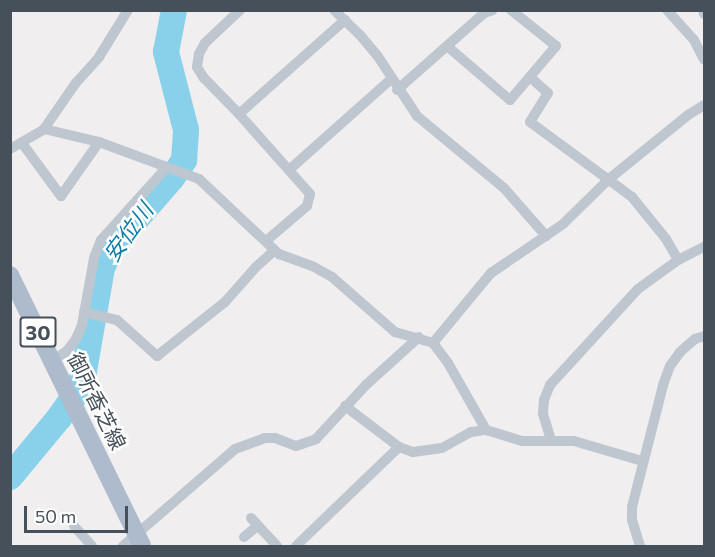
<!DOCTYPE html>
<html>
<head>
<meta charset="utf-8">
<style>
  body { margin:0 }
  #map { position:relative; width:715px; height:557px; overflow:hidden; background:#f0eeee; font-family:Commissioner,"Noto Sans JP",sans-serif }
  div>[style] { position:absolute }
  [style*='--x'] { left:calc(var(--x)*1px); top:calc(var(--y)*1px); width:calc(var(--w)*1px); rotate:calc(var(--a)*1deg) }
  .river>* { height:26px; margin:-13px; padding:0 13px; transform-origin:13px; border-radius:13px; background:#89d1eb }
  .minor>* { height:10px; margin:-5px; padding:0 5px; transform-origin:5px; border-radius:5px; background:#bec7d0 }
  .primary>* { height:18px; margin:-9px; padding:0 9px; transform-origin:9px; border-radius:9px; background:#adbbcd }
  span { translate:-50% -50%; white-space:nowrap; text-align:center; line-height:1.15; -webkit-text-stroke:5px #fff; paint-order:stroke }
  .shield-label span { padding:2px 4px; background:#fff; border:2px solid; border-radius:4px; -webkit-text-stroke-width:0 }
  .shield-label { font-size:20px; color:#46505b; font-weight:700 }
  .street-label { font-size:21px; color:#46505b }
  .water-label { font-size:22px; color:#0d7da7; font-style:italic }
  .frame { position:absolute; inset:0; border:12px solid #46505b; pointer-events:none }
  .scale { position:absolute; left:24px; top:506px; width:104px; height:27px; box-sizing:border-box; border:3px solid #46505b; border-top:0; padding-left:8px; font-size:18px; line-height:21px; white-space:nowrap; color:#46505b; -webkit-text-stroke:4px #fff; paint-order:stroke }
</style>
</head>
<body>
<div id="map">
  <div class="river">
    <i style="--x:10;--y:477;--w:77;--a:-50.3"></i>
    <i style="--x:59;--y:418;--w:33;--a:-55"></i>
    <i style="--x:78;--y:391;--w:21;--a:-73"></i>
    <i style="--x:84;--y:371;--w:105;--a:-80.1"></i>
    <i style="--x:102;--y:268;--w:23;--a:-65"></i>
    <i style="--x:112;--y:247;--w:91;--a:-49"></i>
    <i style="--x:172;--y:178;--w:22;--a:-56"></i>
    <i style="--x:184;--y:160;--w:30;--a:-86"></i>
    <i style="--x:186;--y:130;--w:81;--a:-104.4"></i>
    <i style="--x:166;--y:52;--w:43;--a:-79.2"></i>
  </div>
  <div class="minor">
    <i style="--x:240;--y:10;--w:48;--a:136.7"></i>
    <i style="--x:205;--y:43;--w:13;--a:119"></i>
    <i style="--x:199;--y:54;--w:13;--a:99"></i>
    <i style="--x:197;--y:67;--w:13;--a:58"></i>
    <i style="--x:204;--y:78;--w:50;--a:45.8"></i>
    <i style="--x:239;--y:114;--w:107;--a:48.4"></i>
    <i style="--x:310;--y:194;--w:12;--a:104"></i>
    <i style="--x:307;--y:206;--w:54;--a:139.5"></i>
    <i style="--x:334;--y:10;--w:36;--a:44"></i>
    <i style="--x:360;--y:35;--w:26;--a:50"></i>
    <i style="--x:377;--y:55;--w:73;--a:56.7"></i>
    <i style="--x:417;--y:116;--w:113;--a:39.6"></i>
    <i style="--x:504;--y:188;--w:64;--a:48.8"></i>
    <i style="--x:667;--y:10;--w:40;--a:48"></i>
    <i style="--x:694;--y:40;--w:22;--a:63"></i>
    <i style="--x:703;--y:10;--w:4;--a:76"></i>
    <i style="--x:447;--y:46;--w:83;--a:40.6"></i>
    <i style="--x:510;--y:100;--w:71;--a:-49.6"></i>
    <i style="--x:556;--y:46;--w:58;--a:-141.3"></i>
    <i style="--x:530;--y:77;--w:24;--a:42"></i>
    <i style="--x:548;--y:93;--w:34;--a:122"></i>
    <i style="--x:530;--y:122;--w:127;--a:36.3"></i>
    <i style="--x:632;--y:197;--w:54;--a:51"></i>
    <i style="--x:666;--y:239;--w:24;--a:60"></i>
    <i style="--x:397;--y:90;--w:116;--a:-41.5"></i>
    <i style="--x:484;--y:13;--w:9;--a:-18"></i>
    <i style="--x:239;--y:114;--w:142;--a:-41.6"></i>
    <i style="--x:44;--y:129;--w:57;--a:13.3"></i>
    <i style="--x:99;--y:142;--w:107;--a:20.3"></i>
    <i style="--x:199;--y:179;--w:110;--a:43.2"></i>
    <i style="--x:279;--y:254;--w:37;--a:20"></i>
    <i style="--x:314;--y:267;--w:21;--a:29"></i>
    <i style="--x:332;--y:277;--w:84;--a:41.1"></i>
    <i style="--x:395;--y:332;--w:40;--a:16"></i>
    <i style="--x:433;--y:343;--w:25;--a:53"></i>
    <i style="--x:448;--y:363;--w:77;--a:60.4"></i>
    <i style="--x:22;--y:143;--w:66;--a:53.7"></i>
    <i style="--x:61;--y:196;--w:66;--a:-54.9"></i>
    <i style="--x:10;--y:149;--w:39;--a:-30"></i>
    <i style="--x:44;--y:129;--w:55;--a:-55.4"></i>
    <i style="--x:75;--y:84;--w:36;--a:-48"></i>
    <i style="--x:99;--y:57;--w:55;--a:-58.3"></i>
    <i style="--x:289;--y:170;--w:137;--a:-41.7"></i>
    <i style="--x:84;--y:312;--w:34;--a:14"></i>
    <i style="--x:117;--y:320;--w:54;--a:42"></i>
    <i style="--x:157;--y:356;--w:87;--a:-38.5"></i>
    <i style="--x:225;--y:302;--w:47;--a:-48.5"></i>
    <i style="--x:256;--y:267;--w:25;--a:-42"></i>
    <i style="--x:433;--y:343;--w:91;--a:-50.4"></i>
    <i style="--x:491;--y:273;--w:87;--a:-34.2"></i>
    <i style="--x:563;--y:224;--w:64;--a:-44.4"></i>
    <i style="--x:609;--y:179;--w:102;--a:-39"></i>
    <i style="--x:688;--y:115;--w:19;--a:-32"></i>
    <i style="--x:53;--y:360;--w:15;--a:-32"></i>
    <i style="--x:66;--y:352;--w:16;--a:-52"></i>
    <i style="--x:76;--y:339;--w:15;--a:-67"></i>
    <i style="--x:82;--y:325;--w:68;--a:-79.8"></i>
    <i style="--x:94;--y:258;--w:19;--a:-69"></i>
    <i style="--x:101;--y:240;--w:98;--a:-47.9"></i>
    <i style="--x:345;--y:406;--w:68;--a:37.2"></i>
    <i style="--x:399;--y:447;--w:15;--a:20"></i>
    <i style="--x:413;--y:452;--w:29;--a:-8"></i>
    <i style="--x:442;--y:448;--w:33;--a:-29"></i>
    <i style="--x:471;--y:432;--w:15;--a:-8"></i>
    <i style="--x:486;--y:430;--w:37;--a:17"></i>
    <i style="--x:521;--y:441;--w:53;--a:0"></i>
    <i style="--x:574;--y:441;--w:71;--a:16.4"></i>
    <i style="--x:551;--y:440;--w:28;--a:-107"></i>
    <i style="--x:543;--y:413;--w:13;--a:-86"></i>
    <i style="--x:544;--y:400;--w:16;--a:-68"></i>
    <i style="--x:550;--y:385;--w:130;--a:-47.5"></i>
    <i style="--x:638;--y:289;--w:49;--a:-35.9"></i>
    <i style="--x:678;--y:260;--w:29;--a:-27"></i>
    <i style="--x:251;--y:518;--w:38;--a:47"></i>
    <i style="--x:74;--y:526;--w:27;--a:48"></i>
    <i style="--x:244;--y:537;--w:17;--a:-40"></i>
    <i style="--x:123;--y:546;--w:148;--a:-40.9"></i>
    <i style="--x:235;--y:449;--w:32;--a:-20"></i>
    <i style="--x:265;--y:438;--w:10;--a:0"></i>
    <i style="--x:275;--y:438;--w:22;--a:21"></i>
    <i style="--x:296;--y:446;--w:21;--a:-19"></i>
    <i style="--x:316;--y:439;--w:75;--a:-47.2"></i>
    <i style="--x:367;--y:384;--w:70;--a:-42.1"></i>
    <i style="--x:296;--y:546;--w:143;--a:-43.9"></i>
    <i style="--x:640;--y:546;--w:28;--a:-107"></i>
    <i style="--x:632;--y:519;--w:12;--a:-90"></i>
    <i style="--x:632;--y:507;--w:126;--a:-75.7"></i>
    <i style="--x:663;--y:385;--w:20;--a:-70"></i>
    <i style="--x:670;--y:366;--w:17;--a:-54"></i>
    <i style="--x:680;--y:352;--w:20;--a:-41"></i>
    <i style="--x:695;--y:339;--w:9;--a:-18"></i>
  </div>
  <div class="primary">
    <i style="--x:10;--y:275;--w:301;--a:64"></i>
  </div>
  <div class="shield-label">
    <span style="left:38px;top:332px">30</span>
  </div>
  <div class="street-label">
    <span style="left:97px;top:401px;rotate:64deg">御所香芝線</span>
  </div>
  <div class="water-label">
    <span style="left:128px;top:232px;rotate:-54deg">安位川</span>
  </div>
  <div class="frame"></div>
  <div class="scale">50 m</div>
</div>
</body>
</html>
